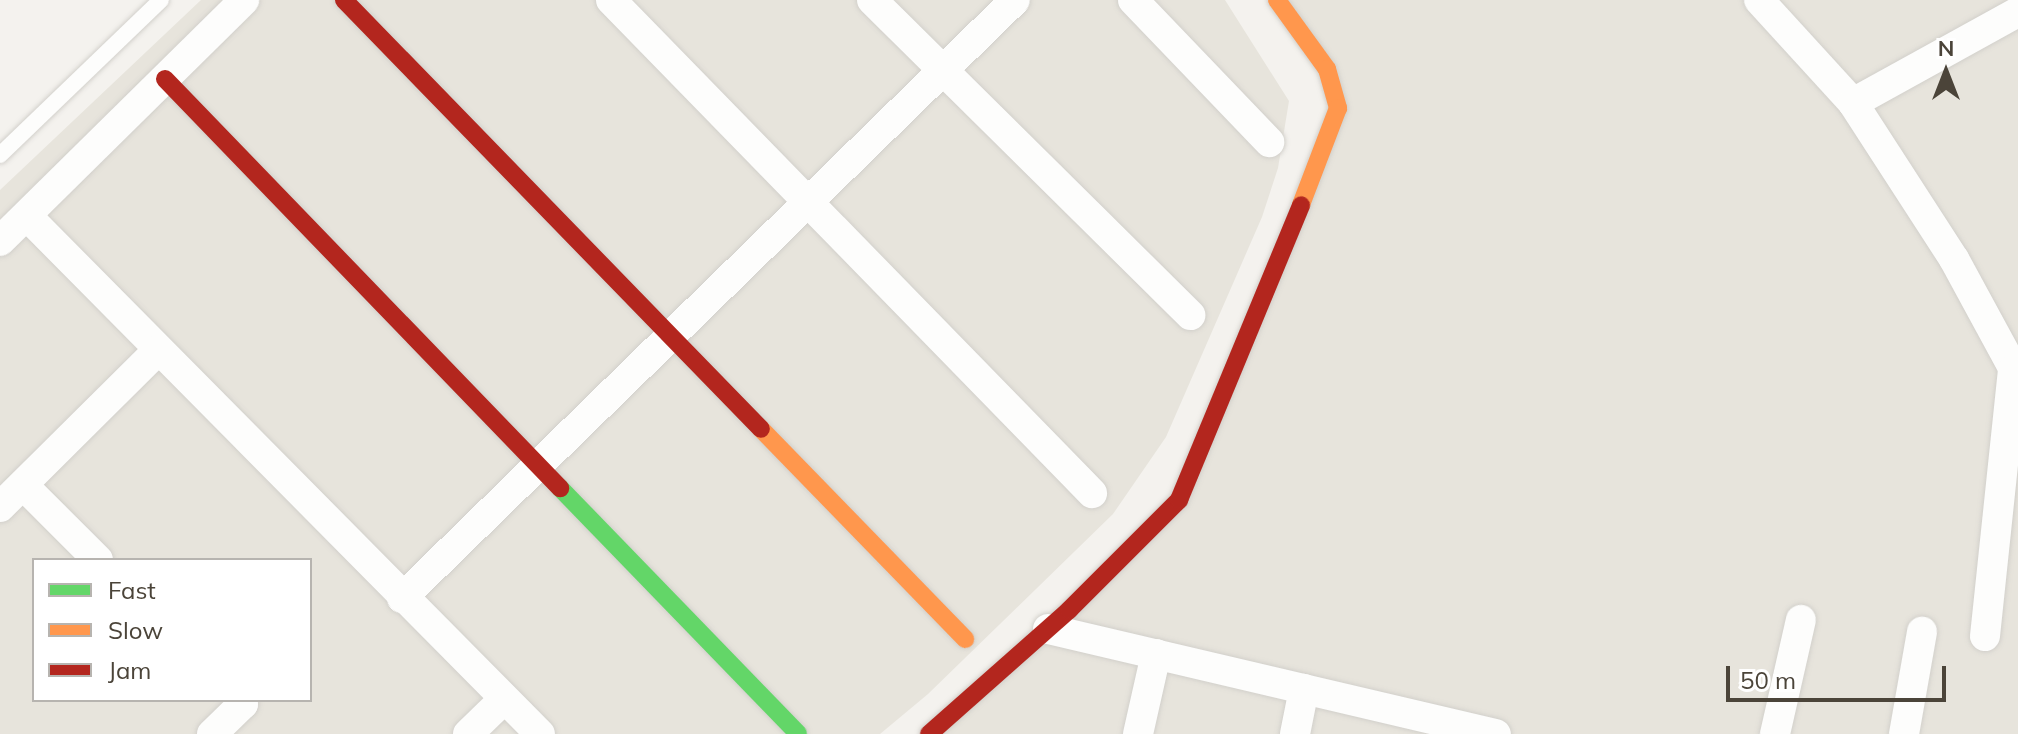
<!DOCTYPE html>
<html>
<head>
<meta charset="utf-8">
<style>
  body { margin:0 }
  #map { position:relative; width:2018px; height:734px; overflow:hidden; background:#f4f2ee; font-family:Mulish,sans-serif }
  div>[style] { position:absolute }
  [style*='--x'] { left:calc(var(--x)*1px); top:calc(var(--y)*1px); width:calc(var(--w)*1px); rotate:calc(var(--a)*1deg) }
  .residential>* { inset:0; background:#e7e4dc }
  .roads { filter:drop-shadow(0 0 2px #d2d0cb) drop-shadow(0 0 2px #d2d0cb) }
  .lane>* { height:16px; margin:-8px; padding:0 8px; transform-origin:8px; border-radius:8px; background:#fdfdfc }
  .street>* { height:30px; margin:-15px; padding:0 15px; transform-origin:15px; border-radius:15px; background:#fdfdfc }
  .fast>* { height:18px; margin:-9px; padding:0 9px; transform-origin:9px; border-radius:9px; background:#63d668 }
  .slow>* { height:18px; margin:-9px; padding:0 9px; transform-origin:9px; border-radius:9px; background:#ff974d }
  .jam>* { height:18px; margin:-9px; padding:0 9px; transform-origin:9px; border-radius:9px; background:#b3261e }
  span { translate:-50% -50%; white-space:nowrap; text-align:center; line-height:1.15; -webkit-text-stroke:7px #fff; paint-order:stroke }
  .legend { position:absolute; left:32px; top:558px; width:280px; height:144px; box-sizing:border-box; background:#fff; border:2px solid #b7b4b0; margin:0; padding:10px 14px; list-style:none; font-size:24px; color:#4b4439 }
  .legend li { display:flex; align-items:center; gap:16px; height:40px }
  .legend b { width:40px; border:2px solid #b7b4b0 }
  .north { position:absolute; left:1906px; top:32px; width:80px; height:80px; -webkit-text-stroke:6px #fff; paint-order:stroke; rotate:0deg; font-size:22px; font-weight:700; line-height:32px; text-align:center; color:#4b4439 }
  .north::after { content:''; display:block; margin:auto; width:28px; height:36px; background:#4b4439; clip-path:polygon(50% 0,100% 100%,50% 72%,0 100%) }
  .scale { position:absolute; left:1726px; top:666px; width:220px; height:36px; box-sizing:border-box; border:4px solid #4b4439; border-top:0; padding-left:10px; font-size:24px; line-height:28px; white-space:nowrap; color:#4b4439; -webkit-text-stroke:6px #fff; paint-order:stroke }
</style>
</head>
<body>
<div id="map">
  <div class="residential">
    <i style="clip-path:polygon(evenodd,201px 0,1225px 0,1289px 101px,1278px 168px,1262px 217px,1166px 437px,1113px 514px,928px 694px,880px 734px,0 734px,0 190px,201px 0,34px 560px,310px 560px,310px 700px,34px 700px,34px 560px)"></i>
    <i style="clip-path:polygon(1277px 0,2018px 0,2018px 734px,929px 734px,1179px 500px,1338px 108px)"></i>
  </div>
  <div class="roads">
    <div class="lane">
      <i style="--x:0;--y:155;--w:223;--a:-43.9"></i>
    </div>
    <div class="street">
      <i style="--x:611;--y:0;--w:689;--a:45.71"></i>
      <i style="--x:872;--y:0;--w:448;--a:44.7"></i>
      <i style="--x:1133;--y:0;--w:197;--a:46.2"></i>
      <i style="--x:1759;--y:0;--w:139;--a:47.6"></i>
      <i style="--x:1853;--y:103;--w:186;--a:57.1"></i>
      <i style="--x:1954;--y:259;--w:134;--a:61.5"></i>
      <i style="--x:1853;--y:103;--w:188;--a:-28.9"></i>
      <i style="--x:27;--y:216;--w:729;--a:45.28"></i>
      <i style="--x:0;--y:241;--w:343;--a:-44.6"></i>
      <i style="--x:23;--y:485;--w:106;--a:45"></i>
      <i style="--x:0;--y:507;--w:223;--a:-44.8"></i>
      <i style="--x:402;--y:598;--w:856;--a:-44.29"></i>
      <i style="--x:1048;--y:629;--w:460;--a:13.2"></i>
      <i style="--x:1985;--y:636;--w:267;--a:-84"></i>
      <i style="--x:2013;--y:370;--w:5;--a:-22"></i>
      <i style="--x:212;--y:734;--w:43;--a:-44.1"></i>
      <i style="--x:243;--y:704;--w:6;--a:-135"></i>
      <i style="--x:468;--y:734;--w:50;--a:-44.2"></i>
      <i style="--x:1138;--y:734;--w:82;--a:-77.3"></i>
      <i style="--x:1295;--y:734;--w:46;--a:-78.7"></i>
      <i style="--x:1775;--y:734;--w:117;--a:-77.2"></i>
      <i style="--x:1904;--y:734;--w:104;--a:-80"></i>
    </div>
    <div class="fast">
      <i style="--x:560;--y:488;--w:342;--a:45.9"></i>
    </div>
    <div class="slow">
      <i style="--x:1277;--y:0;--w:85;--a:54.1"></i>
      <i style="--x:1327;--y:69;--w:41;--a:74.2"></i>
      <i style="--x:1338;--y:108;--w:104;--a:110.9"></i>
      <i style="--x:761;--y:429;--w:293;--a:45.8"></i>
    </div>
    <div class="jam">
      <i style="--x:344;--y:0;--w:598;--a:45.81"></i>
      <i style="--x:165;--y:79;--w:569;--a:46"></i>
      <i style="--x:929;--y:734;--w:187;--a:-41.5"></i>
      <i style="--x:1069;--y:610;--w:156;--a:-45"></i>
      <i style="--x:1179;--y:500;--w:319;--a:-67.5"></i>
    </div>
  </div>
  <ul class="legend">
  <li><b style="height:10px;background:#63d668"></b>Fast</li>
  <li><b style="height:10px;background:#ff974d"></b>Slow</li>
  <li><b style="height:10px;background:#b3261e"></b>Jam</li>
  </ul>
  <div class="north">N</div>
  <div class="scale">50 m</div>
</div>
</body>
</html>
